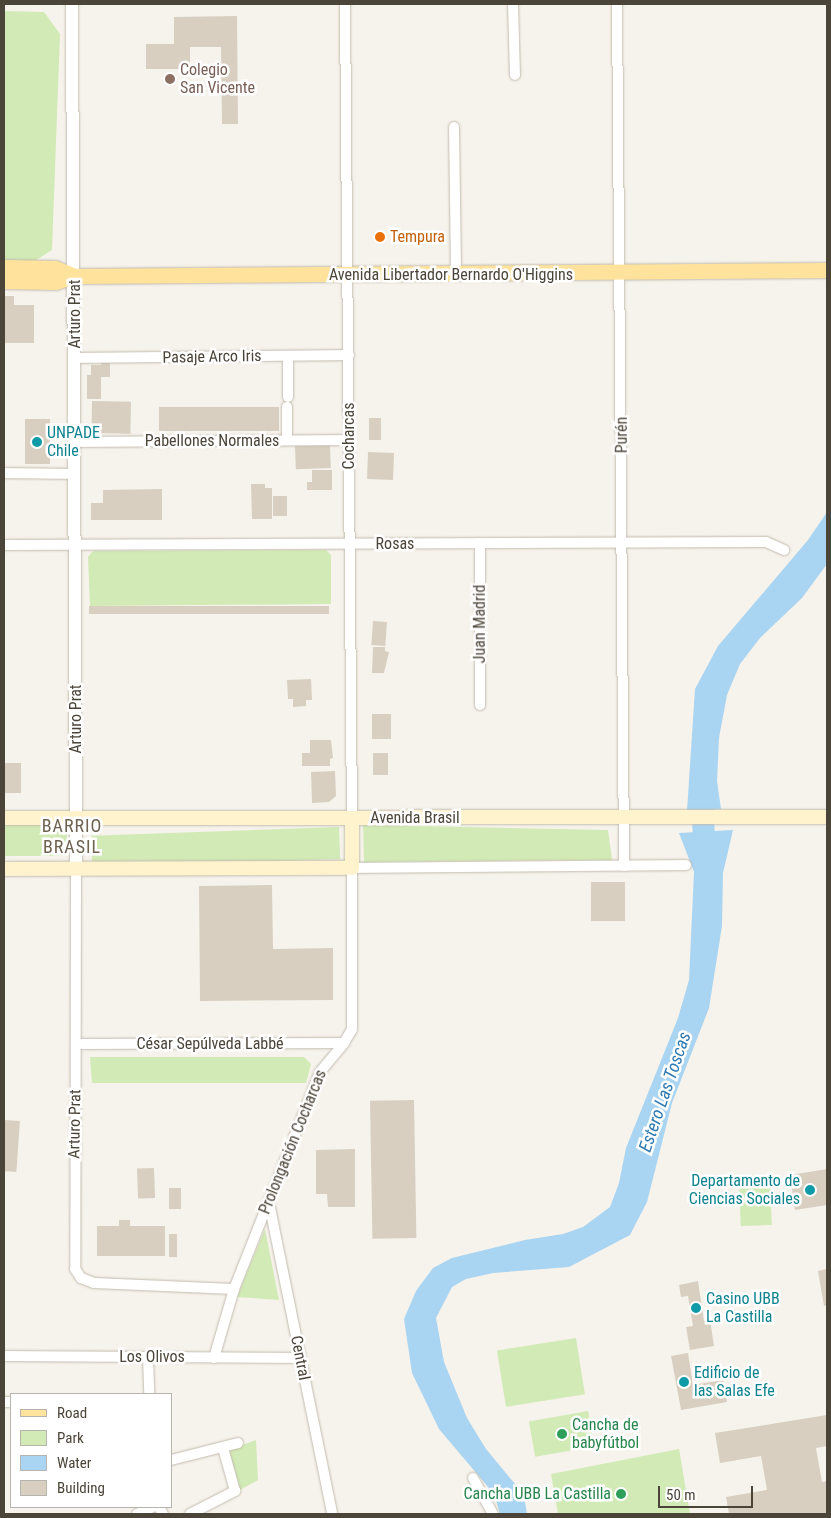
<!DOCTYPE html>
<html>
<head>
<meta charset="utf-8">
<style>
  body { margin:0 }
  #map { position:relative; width:831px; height:1518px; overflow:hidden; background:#f6f3ec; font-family:"Roboto Condensed",sans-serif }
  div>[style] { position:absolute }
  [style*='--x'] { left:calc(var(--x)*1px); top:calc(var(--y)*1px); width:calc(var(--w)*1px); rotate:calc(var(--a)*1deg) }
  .green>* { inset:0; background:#d2eab5; transform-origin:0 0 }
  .water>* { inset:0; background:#a9d4f2 }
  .river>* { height:22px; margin:-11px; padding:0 11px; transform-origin:11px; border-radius:11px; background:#a9d4f2 }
  .building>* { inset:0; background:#d8cfc1; transform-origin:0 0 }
  .roads { filter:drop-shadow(0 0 1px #c2bbae) drop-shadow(0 0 1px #c2bbae) }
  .minor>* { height:10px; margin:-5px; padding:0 5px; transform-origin:5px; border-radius:5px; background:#fff }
  .tertiary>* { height:12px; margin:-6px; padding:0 6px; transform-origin:6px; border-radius:6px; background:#fff }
  .secondary>* { height:14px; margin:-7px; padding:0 7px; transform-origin:7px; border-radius:7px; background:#fff3cd }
  .primary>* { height:15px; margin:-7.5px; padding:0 7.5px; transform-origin:7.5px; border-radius:7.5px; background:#ffe39c }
  .dots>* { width:14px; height:14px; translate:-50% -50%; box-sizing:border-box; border:2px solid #fff; border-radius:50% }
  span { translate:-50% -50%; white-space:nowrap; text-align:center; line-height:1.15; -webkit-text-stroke:5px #fff; paint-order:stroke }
  .education-label { font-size:16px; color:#785e54 }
  .left { translate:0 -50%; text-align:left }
  .food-label { font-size:16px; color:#c56008 }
  .street-label { font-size:16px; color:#4b4439 }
  .culture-label { font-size:16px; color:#0d838f }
  .right { translate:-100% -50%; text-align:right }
  .leisure-label { font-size:16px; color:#27864d }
  .neighbourhood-label { font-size:18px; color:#6e6250; letter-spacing:1px }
  .water-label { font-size:18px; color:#2e7ab2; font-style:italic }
  .frame { position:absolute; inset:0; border:5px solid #4b4439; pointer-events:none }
  .legend { position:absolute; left:10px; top:1393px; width:162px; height:115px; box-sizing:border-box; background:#fff; border:1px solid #b7b4b0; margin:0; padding:6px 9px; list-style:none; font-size:15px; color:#4b4439 }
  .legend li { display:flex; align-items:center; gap:10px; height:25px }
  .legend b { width:25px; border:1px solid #b7b4b0 }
  .scale { position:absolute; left:658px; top:1486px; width:95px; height:22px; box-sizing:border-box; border:2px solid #4b4439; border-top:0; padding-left:6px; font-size:15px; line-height:18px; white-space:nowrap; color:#4b4439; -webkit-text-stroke:4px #fff; paint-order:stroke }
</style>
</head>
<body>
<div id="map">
  <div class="green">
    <i style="clip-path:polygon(4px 11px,44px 12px,60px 34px,52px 250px,33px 262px,4px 262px)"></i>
    <i style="clip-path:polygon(326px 550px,331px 555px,331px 604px,90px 606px,88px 557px,93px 551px)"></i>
    <i style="left:4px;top:820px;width:63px;height:36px"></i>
    <i style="clip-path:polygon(363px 825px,608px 830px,612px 860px,364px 862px)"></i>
    <i style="left:339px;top:827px;width:32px;height:248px;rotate:88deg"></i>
    <i style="clip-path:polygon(90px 1057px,304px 1057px,311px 1064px,306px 1083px,92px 1083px)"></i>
    <i style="left:770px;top:1175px;width:50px;height:31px;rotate:88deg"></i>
    <i style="clip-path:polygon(265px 1229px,279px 1300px,237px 1297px)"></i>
    <i style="left:576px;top:1338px;width:57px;height:80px;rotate:81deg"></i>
    <i style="left:588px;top:1411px;width:36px;height:60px;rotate:80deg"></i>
    <i style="clip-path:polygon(256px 1440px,258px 1480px,240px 1490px,229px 1450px)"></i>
    <i style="clip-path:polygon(679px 1449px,690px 1514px,558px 1514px,551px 1474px)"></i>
  </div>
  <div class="water">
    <i style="clip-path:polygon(827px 512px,827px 564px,802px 598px,760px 638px,740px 664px,727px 695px,719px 738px,717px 781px,721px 809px,687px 811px,695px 689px,718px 646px,808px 540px)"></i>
    <i style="clip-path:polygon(733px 830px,723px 873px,722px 926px,709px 1008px,672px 1103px,647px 1202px,630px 1235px,569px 1267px,493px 1273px,466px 1279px,452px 1287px,436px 1318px,444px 1362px,467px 1418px,486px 1449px,520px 1490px,525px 1502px,527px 1514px,500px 1514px,494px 1494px,439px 1429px,412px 1373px,404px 1319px,416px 1291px,433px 1268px,452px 1258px,525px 1240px,563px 1234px,583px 1227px,610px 1207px,619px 1183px,626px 1148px,678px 1018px,689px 980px,694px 872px,679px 833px)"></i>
  </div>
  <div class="river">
    <i style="--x:702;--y:795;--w:68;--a:87.5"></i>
  </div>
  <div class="building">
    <i style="clip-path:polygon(237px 16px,238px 124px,222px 124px,221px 47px,190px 47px,190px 69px,146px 69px,146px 44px,174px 44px,174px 17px)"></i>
    <i style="clip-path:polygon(4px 296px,14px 296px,14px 305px,34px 305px,34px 343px,4px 343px)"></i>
    <i style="clip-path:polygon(101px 363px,110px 363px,110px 377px,101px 377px,101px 399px,87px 399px,87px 375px,91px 375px,91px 365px,101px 365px)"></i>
    <i style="left:92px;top:401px;width:39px;height:32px;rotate:1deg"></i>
    <i style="left:279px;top:407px;width:24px;height:120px;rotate:90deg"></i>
    <i style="left:369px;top:418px;width:12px;height:22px"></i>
    <i style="left:25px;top:419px;width:25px;height:45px"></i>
    <i style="left:330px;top:445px;width:23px;height:35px;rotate:88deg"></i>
    <i style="left:368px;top:452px;width:26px;height:27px;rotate:2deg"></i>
    <i style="clip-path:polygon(312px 470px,332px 470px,332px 490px,307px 490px,307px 482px,312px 482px)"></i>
    <i style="clip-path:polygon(251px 484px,265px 484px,265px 488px,272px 488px,272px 519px,252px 519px)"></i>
    <i style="clip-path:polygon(162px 489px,162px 520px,91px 520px,91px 503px,103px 503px,103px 490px)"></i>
    <i style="left:273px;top:496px;width:14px;height:20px"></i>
    <i style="left:329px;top:606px;width:8px;height:240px;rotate:90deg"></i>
    <i style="left:373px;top:621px;width:14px;height:24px;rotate:4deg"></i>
    <i style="clip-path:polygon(373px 647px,385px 647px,385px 651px,389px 652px,384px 673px,372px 673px)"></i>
    <i style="clip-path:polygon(311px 679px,312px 700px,306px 700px,306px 706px,293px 707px,293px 699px,288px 699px,287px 680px)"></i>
    <i style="left:372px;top:714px;width:19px;height:25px"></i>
    <i style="clip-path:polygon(310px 740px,331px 740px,333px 758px,330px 759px,330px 766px,302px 766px,302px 753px,310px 753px)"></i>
    <i style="left:373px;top:753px;width:15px;height:22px"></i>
    <i style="left:4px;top:763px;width:17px;height:30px"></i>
    <i style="clip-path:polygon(335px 771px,336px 796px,329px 802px,312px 803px,311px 772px)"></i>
    <i style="left:591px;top:882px;width:34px;height:39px"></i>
    <i style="clip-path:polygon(272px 885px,273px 949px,333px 948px,333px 1000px,200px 1001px,199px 886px)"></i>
    <i style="left:414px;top:1100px;width:138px;height:44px;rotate:89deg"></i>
    <i style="left:4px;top:1120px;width:16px;height:51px;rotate:4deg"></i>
    <i style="clip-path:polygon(355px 1149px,355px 1207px,328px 1207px,327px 1194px,316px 1194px,316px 1150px)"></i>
    <i style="left:154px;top:1168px;width:30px;height:17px;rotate:88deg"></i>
    <i style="clip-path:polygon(827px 1169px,827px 1205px,795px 1210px,790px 1175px)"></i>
    <i style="left:169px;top:1188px;width:12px;height:21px"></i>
    <i style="clip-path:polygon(119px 1220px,130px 1220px,130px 1226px,165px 1226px,165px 1256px,97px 1256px,97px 1226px,119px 1226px)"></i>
    <i style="left:169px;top:1234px;width:8px;height:23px"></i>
    <i style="clip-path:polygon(827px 1269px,827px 1305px,824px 1306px,818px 1271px)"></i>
    <i style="clip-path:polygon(698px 1281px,704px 1321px,710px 1320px,714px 1346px,690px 1350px,686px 1327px,693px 1326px,688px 1296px,681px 1297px,679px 1285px)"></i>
    <i style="clip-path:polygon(688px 1353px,693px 1385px,723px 1380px,727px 1402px,681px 1410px,671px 1356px)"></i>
    <i style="clip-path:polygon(827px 1415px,827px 1446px,816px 1448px,822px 1482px,827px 1481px,827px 1514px,729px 1514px,726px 1497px,767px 1490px,761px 1456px,720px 1463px,715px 1433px)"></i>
  </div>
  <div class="roads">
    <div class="minor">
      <i style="--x:345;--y:4;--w:814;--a:89.51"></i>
      <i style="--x:513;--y:4;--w:71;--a:88.4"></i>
      <i style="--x:617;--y:4;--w:862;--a:89.53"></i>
      <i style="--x:454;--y:127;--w:148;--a:89.2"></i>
      <i style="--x:288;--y:356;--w:41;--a:90"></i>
      <i style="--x:75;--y:358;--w:274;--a:-0.6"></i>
      <i style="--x:287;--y:407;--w:33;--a:90"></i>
      <i style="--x:75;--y:442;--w:274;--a:-0.4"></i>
      <i style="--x:4;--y:473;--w:71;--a:0.8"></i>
      <i style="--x:480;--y:543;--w:162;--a:90"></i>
      <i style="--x:4;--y:545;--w:762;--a:-0.23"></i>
      <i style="--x:766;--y:542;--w:20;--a:24"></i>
      <i style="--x:76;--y:868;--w:401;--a:90.1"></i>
      <i style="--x:75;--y:1269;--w:11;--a:56"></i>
      <i style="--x:81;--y:1278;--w:14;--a:21"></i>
      <i style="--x:94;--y:1283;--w:140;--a:2.5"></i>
      <i style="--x:76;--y:1044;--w:268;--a:-0.2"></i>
      <i style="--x:269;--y:1203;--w:317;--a:78.5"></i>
      <i style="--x:4;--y:1356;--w:296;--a:0.4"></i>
      <i style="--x:148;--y:1357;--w:37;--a:88"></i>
      <i style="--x:214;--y:1358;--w:72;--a:-73.8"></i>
      <i style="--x:234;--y:1289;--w:233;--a:-68.4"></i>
      <i style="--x:320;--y:1072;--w:38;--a:-50"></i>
      <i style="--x:344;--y:1043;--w:16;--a:-60"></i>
      <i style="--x:352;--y:1029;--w:161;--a:-90"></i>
      <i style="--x:352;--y:868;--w:334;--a:-0.5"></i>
      <i style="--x:4;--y:1402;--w:7;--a:0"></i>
      <i style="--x:171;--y:1460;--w:69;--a:-14.2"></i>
      <i style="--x:473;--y:1478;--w:41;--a:60.9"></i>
      <i style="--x:159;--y:1507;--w:8;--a:60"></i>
      <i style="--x:137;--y:1514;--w:17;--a:-24"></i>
      <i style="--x:190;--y:1514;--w:51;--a:-27.1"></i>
      <i style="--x:235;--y:1491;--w:45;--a:-105.6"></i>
    </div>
    <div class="tertiary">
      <i style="--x:72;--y:4;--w:864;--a:89.73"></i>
    </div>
    <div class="secondary">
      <i style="--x:4;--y:818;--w:823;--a:-0.07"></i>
      <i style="--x:4;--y:869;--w:348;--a:-0.2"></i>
      <i style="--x:352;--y:868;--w:50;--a:-90"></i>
    </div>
    <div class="primary">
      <i style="--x:4;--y:267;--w:51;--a:1.1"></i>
      <i style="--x:55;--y:268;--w:22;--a:22"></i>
      <i style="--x:4;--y:281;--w:51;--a:1.1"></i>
      <i style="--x:55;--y:282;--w:21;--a:-17"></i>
      <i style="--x:75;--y:276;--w:752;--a:-0.46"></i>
    </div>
  </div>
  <div class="dots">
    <i style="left:170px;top:79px;background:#8d6e63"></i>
    <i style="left:380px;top:237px;background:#e8710a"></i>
    <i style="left:37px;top:442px;background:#0f9aa8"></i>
    <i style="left:810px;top:1190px;background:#0f9aa8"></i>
    <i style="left:696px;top:1308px;background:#0f9aa8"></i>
    <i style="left:684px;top:1382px;background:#0f9aa8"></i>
    <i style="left:562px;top:1434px;background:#2e9e5b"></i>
    <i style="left:621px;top:1494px;background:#2e9e5b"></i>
  </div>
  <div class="education-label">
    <span class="left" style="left:180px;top:79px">Colegio<br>San Vicente</span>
  </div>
  <div class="food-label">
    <span class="left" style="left:390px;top:237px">Tempura</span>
  </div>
  <div class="street-label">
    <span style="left:451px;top:275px">Avenida Libertador Bernardo O'Higgins</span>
    <span style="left:75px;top:314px;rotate:-90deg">Arturo Prat</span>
    <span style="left:212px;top:357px;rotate:-1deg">Pasaje Arco Iris</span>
    <span style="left:622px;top:435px;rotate:-90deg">Purén</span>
    <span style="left:349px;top:436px;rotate:-90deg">Cocharcas</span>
    <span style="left:212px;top:441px">Pabellones Normales</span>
    <span style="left:395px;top:544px">Rosas</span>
    <span style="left:480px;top:624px;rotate:-90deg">Juan Madrid</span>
    <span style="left:76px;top:719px;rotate:-90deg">Arturo Prat</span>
    <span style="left:415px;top:818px">Avenida Brasil</span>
    <span style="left:210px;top:1044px">César Sepúlveda Labbé</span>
    <span style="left:75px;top:1124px;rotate:-89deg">Arturo Prat</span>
    <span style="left:293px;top:1142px;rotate:-68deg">Prolongación Cocharcas</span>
    <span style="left:152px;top:1357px">Los Olivos</span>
    <span style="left:300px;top:1358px;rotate:79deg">Central</span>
  </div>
  <div class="culture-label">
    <span class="left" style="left:47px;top:442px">UNPADE<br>Chile</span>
    <span class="right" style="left:800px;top:1190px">Departamento de<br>Ciencias Sociales</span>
    <span class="left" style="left:706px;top:1308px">Casino UBB<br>La Castilla</span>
    <span class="left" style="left:694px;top:1382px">Edificio de<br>las Salas Efe</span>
  </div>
  <div class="leisure-label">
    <span class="left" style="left:572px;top:1434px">Cancha de<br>babyfútbol</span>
    <span class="right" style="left:611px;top:1494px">Cancha UBB La Castilla</span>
  </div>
  <div class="neighbourhood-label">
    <span style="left:72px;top:837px">BARRIO<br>BRASIL</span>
  </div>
  <div class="water-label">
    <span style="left:665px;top:1092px;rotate:-71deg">Estero Las Toscas</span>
  </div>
  <div class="frame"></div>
  <ul class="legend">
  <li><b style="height:6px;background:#ffe39c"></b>Road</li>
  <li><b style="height:14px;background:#d2eab5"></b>Park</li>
  <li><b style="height:14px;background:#a9d4f2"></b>Water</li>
  <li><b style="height:14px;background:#d8cfc1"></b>Building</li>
  </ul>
  <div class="scale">50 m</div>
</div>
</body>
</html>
